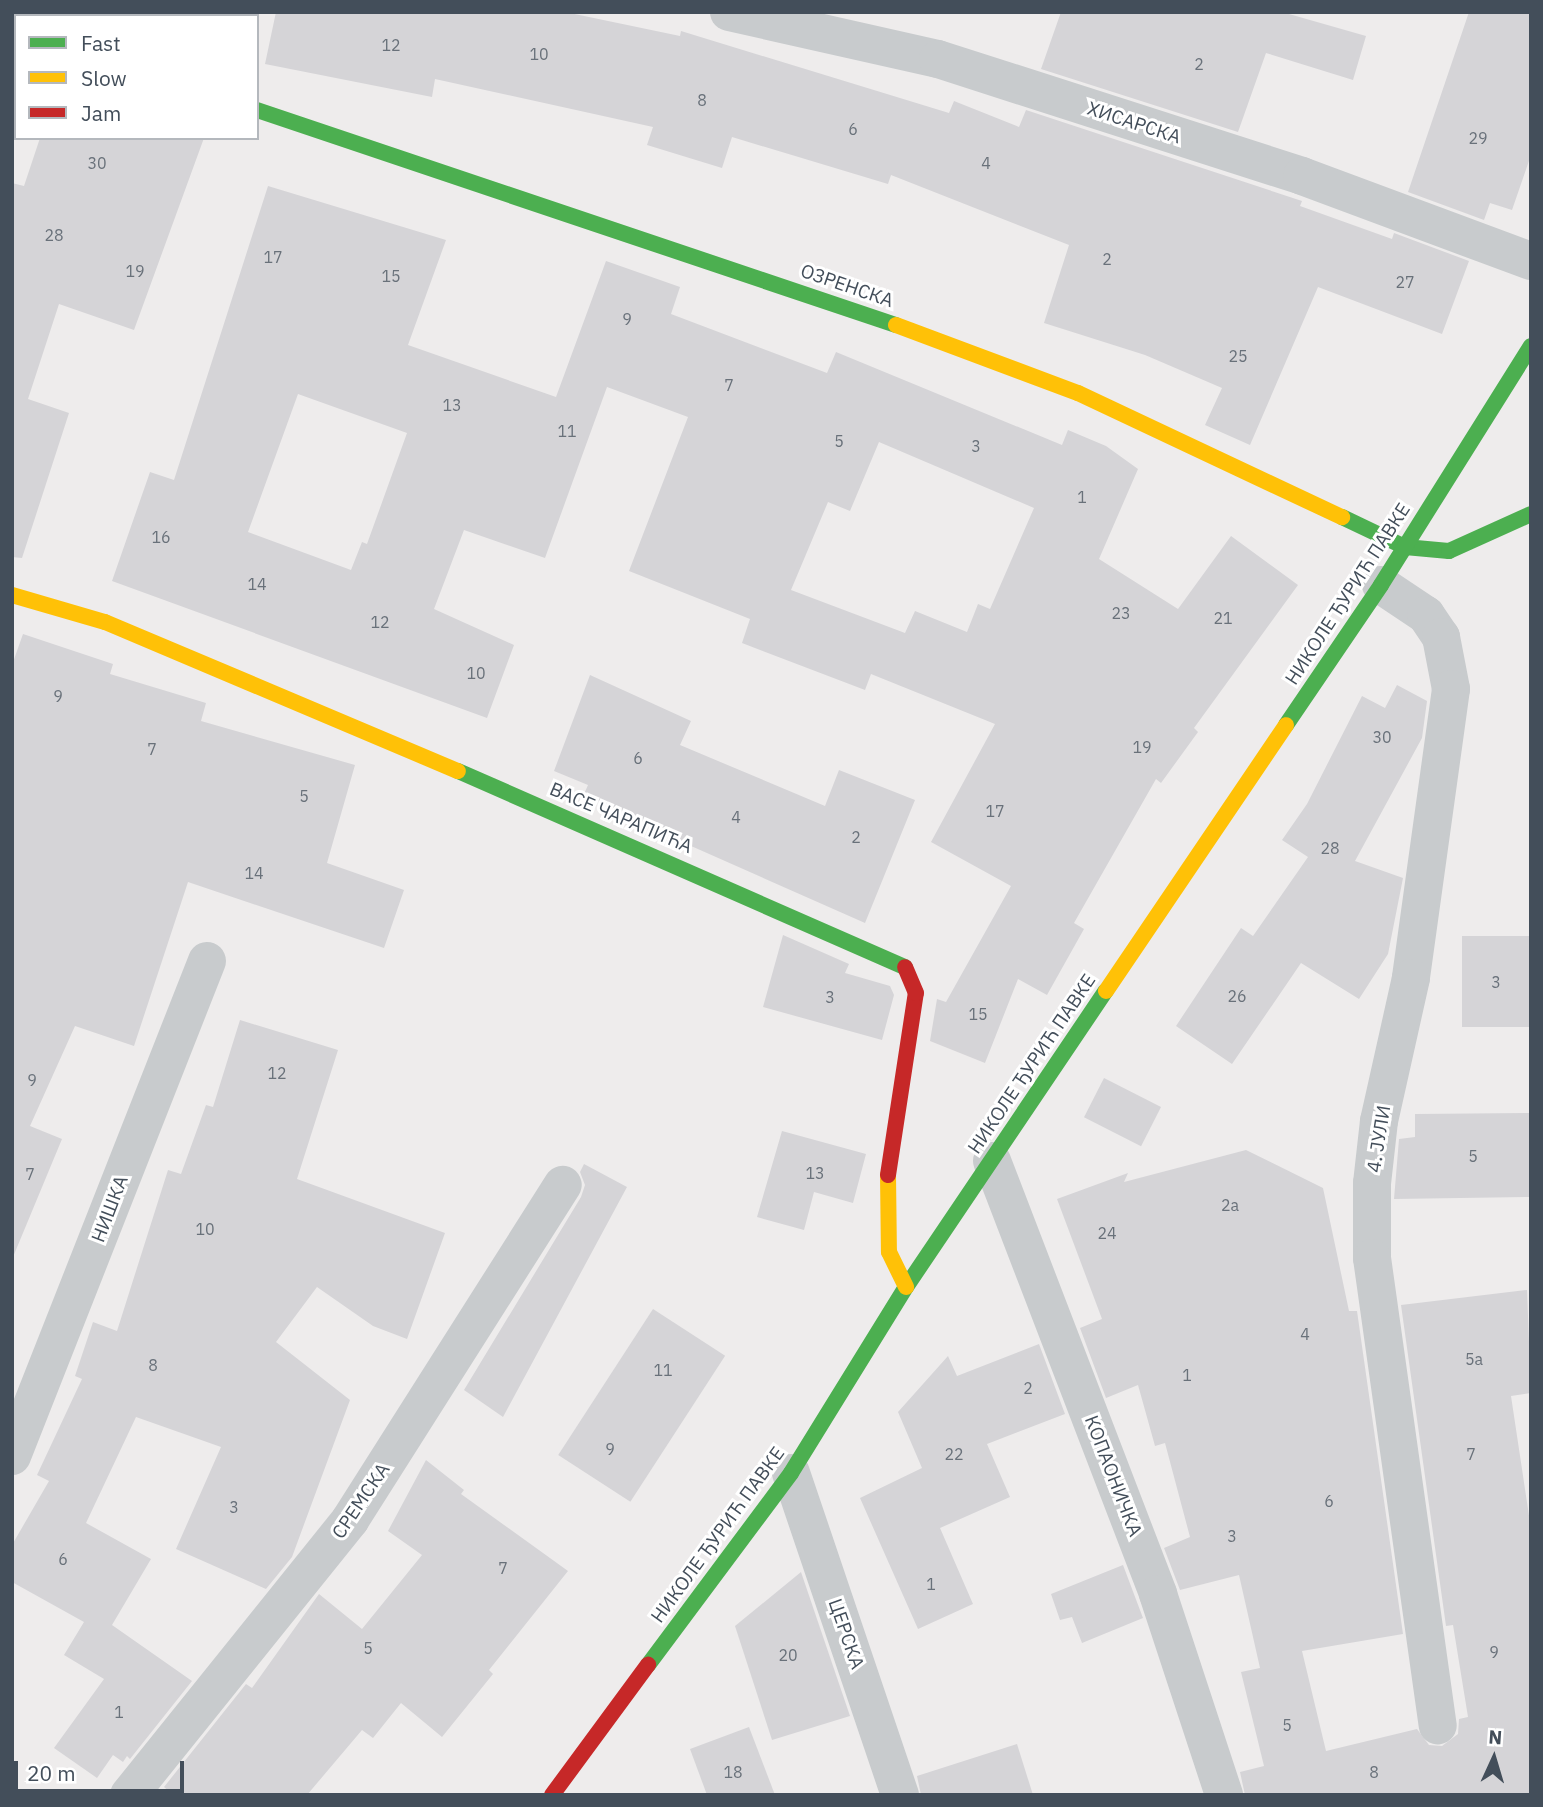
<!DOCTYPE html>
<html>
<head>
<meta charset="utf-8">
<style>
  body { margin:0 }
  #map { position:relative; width:1543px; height:1807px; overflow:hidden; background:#eeecec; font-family:"IBM Plex Sans",sans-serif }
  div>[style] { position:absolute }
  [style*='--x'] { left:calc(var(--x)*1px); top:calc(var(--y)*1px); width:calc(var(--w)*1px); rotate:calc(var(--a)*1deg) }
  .building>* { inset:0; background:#d5d4d7; transform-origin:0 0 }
  .street>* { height:38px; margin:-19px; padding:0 19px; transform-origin:19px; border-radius:19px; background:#c8cbcd }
  .fast>* { height:16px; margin:-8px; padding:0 8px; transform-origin:8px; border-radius:8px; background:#4caf50 }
  .slow>* { height:16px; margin:-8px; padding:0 8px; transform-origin:8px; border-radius:8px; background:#ffc107 }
  .jam>* { height:16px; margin:-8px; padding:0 8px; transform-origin:8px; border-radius:8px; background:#c62828 }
  span { translate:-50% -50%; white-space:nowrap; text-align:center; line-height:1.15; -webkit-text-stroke:6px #fff; paint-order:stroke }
  .number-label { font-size:16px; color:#69717a }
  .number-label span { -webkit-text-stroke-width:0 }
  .street-label { font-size:19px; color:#434e5a }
  .frame { position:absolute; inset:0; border:14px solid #434e5a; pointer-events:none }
  .legend { position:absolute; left:14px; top:14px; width:245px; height:126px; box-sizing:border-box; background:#fff; border:2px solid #b4b8bd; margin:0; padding:9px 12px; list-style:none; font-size:21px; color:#434e5a }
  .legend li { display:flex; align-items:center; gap:14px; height:35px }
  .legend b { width:35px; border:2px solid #b4b8bd }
  .north { position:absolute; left:1459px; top:1723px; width:70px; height:70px; -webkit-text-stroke:5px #fff; paint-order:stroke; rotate:4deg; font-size:19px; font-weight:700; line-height:28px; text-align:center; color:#434e5a }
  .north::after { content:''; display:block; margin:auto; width:24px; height:32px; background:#434e5a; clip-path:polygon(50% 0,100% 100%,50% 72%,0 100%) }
  .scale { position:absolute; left:14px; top:1761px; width:170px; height:32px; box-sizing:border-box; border:4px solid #434e5a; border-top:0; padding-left:9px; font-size:21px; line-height:24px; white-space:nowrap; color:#434e5a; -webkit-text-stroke:5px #fff; paint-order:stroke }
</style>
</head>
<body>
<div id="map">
  <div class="building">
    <i style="clip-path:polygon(276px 12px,565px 12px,680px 36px,681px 31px,949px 113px,954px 101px,1019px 127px,1026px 110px,1302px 201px,1300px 206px,1392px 239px,1394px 233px,1469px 261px,1442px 334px,1318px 287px,1250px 445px,1205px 425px,1222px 388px,1145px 355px,1044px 323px,1069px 245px,891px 175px,888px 184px,732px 137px,722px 168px,647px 145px,653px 127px,435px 79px,432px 97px,265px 64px)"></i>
    <i style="clip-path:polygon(1061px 12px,1282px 12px,1366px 36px,1353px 80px,1266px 53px,1238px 132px,1041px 69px)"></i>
    <i style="clip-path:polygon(1469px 12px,1531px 12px,1531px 155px,1512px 210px,1490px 203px,1484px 220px,1408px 192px)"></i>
    <i style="clip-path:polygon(40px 138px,204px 138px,134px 330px,59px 304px,28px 399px,69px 413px,22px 558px,12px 557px,12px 183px,24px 186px)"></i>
    <i style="clip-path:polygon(evenodd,268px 186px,446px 240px,408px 345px,556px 397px,606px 261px,680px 287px,671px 314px,827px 373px,836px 352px,1062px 445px,1068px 430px,1106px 446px,1138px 469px,1099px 559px,1178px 609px,1231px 536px,1298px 585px,1194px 728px,1198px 732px,1161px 783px,1156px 779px,1074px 923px,1084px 929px,1047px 995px,1018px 979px,985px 1063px,930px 1041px,937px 999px,946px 1002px,1011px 886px,931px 842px,995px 724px,871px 674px,865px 690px,742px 643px,750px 619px,629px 571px,688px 417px,607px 387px,545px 558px,464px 530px,434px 609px,514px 645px,487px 718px,112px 581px,150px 472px,174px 480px,268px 186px,298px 394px,407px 433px,367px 544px,362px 542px,351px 570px,248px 532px,298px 394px,268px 186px,879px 442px,1034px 508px,990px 609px,978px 604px,967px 632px,915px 611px,905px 633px,791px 590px,828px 502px,850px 511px,879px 442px)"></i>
    <i style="clip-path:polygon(23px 634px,113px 664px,110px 674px,206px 703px,201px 721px,355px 765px,327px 863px,404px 890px,384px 948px,188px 882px,134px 1046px,75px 1026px,30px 1126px,62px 1139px,13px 1257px,12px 665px)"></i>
    <i style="clip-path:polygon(590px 675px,691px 721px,680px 745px,825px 806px,839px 770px,915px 800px,865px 923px,673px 838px,674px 835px,584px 794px,588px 785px,554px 771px)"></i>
    <i style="clip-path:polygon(1397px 685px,1427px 701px,1422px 738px,1355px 861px,1403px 878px,1388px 954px,1359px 999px,1301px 963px,1232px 1064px,1176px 1026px,1241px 928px,1253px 936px,1308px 857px,1282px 840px,1307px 804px,1362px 696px,1385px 708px)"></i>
    <i style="clip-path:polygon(783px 935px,849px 964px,845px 973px,890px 986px,894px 995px,882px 1040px,763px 1007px)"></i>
    <i style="left:1462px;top:936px;width:69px;height:91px"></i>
    <i style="clip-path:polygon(240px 1020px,338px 1050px,297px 1179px,445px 1233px,407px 1339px,373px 1326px,317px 1287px,276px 1342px,350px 1400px,292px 1557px,266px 1589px,176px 1549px,221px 1447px,136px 1417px,86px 1523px,151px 1559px,112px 1625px,192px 1681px,130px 1759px,127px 1756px,123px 1762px,113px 1755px,97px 1778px,54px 1748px,104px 1679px,64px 1655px,84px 1622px,12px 1582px,12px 1545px,49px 1481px,37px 1475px,82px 1379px,75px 1376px,93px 1322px,117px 1331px,168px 1170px,181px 1174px,206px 1105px,213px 1107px)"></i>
    <i style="left:1104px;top:1078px;width:64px;height:44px;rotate:27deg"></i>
    <i style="clip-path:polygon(1531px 1113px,1531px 1197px,1394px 1199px,1399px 1139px,1415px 1137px,1415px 1114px)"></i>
    <i style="clip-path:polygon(782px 1131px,866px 1154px,853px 1203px,814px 1192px,804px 1230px,757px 1217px)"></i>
    <i style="clip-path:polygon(1246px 1150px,1323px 1188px,1349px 1311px,1357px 1311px,1403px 1634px,1302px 1651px,1326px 1751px,1417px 1729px,1429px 1745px,1442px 1746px,1458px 1734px,1459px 1719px,1468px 1717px,1453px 1625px,1446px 1626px,1401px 1305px,1527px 1290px,1531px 1393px,1511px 1396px,1531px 1529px,1531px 1795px,1245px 1795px,1240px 1772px,1264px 1766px,1241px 1672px,1260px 1668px,1239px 1575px,1180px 1590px,1164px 1548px,1190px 1537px,1165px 1443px,1155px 1446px,1138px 1385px,1106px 1398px,1080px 1328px,1102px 1319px,1057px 1199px,1128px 1173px,1124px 1182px)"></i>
    <i style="clip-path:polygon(584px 1164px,627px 1187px,503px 1417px,464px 1390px,581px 1197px,585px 1185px,580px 1172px)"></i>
    <i style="left:653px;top:1309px;width:86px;height:174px;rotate:33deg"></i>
    <i style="clip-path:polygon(1039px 1344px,1065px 1414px,987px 1444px,1010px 1497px,940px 1528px,973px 1604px,918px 1629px,860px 1498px,922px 1468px,898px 1412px,948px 1356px,957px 1376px)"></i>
    <i style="clip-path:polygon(426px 1460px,464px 1490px,461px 1494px,568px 1571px,489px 1670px,493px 1674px,442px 1737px,401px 1703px,373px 1738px,362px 1730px,307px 1795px,173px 1795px,164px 1787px,246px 1684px,252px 1688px,319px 1594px,362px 1629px,422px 1555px,388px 1531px)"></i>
    <i style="clip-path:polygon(1123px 1565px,1143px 1618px,1082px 1643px,1072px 1617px,1060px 1620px,1051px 1594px)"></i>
    <i style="clip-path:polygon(801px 1572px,850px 1716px,772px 1740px,735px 1626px)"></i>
    <i style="clip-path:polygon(749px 1727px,775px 1795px,707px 1795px,690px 1749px)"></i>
    <i style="clip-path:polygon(1017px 1744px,1033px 1795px,921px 1795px,917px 1776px)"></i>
  </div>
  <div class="street">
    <i style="--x:729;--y:12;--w:214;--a:12.7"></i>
    <i style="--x:938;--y:59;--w:382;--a:17.8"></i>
    <i style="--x:1302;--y:176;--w:244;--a:20.4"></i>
    <i style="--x:47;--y:16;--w:4;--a:-76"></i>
    <i style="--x:12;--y:112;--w:10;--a:-66"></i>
    <i style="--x:1381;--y:585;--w:54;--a:33.7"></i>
    <i style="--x:1426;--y:615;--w:27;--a:56"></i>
    <i style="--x:1441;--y:637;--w:53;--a:79.1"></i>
    <i style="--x:1451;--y:689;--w:292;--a:97.9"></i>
    <i style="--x:1411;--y:978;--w:147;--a:102.6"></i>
    <i style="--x:1379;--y:1121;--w:62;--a:96.4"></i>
    <i style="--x:1372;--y:1183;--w:75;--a:90"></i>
    <i style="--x:1372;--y:1258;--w:472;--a:82"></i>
    <i style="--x:992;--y:1161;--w:464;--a:69"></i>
    <i style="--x:1158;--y:1594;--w:212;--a:71.8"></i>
    <i style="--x:12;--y:1456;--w:532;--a:-68.5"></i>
    <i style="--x:791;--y:1473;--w:340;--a:71.3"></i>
    <i style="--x:129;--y:1795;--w:353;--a:-51.2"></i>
    <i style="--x:350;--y:1520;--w:397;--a:-57.6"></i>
  </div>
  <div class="fast">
    <i style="--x:257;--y:110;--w:674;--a:18.6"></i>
    <i style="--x:1342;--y:517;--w:70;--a:25.5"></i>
    <i style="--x:1405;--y:547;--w:44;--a:5.2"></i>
    <i style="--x:1449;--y:551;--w:90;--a:-24.3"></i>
    <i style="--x:1286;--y:725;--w:169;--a:-55.8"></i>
    <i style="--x:1381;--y:585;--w:282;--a:-57.9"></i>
    <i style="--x:458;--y:771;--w:488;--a:23.7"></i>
    <i style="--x:648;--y:1665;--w:239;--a:-53.3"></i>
    <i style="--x:791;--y:1473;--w:219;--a:-58.3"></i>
    <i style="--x:906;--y:1287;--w:357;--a:-56"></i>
  </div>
  <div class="slow">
    <i style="--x:896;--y:325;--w:194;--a:20.5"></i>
    <i style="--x:1078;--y:393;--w:292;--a:25.2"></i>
    <i style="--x:12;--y:595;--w:97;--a:16.2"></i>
    <i style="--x:105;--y:622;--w:383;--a:22.9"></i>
    <i style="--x:1106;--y:991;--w:321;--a:-55.9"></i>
    <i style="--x:888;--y:1175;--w:77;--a:89.3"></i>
    <i style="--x:889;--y:1252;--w:39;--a:64"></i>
  </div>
  <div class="jam">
    <i style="--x:888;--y:1175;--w:184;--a:-81.3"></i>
    <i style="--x:916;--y:993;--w:28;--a:-113"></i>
    <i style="--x:552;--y:1795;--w:162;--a:-53.6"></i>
  </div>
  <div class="number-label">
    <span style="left:391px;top:45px">12</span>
    <span style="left:539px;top:54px">10</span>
    <span style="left:1199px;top:64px">2</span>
    <span style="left:702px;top:100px">8</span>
    <span style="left:853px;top:129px">6</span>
    <span style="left:1478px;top:138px">29</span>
    <span style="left:97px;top:163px">30</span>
    <span style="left:986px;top:163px">4</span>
    <span style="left:54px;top:235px">28</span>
    <span style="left:273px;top:257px">17</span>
    <span style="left:1107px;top:259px">2</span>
    <span style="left:135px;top:271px">19</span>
    <span style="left:391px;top:276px">15</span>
    <span style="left:1405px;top:282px">27</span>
    <span style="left:627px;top:319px">9</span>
    <span style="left:1238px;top:356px">25</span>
    <span style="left:729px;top:385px">7</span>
    <span style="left:452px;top:405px">13</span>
    <span style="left:567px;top:431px">11</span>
    <span style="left:839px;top:441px">5</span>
    <span style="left:976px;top:446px">3</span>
    <span style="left:1082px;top:497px">1</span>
    <span style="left:161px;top:537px">16</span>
    <span style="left:257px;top:584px">14</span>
    <span style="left:1121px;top:613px">23</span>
    <span style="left:1223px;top:618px">21</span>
    <span style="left:380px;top:622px">12</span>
    <span style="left:476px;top:673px">10</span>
    <span style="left:58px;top:696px">9</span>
    <span style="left:1382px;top:737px">30</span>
    <span style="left:1142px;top:747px">19</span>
    <span style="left:152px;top:749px">7</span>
    <span style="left:638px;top:758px">6</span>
    <span style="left:304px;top:796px">5</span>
    <span style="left:995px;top:811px">17</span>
    <span style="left:736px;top:817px">4</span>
    <span style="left:856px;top:837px">2</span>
    <span style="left:1330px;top:848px">28</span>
    <span style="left:254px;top:873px">14</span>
    <span style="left:1496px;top:982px">3</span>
    <span style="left:1237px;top:996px">26</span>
    <span style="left:830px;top:997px">3</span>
    <span style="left:978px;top:1014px">15</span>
    <span style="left:277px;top:1073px">12</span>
    <span style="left:32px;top:1080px">9</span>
    <span style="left:1473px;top:1156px">5</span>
    <span style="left:815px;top:1173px">13</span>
    <span style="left:30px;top:1174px">7</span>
    <span style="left:1230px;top:1205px">2a</span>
    <span style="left:205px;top:1229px">10</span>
    <span style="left:1107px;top:1233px">24</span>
    <span style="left:1305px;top:1334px">4</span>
    <span style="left:1474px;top:1359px">5a</span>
    <span style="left:153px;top:1365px">8</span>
    <span style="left:663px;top:1370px">11</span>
    <span style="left:1187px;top:1375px">1</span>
    <span style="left:1028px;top:1388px">2</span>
    <span style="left:610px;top:1449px">9</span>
    <span style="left:954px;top:1454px">22</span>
    <span style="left:1471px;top:1454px">7</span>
    <span style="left:1329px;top:1501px">6</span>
    <span style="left:234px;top:1507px">3</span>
    <span style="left:1232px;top:1536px">3</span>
    <span style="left:63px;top:1559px">6</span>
    <span style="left:503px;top:1568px">7</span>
    <span style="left:931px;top:1584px">1</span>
    <span style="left:368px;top:1648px">5</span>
    <span style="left:1494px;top:1652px">9</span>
    <span style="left:788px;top:1655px">20</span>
    <span style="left:119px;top:1712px">1</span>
    <span style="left:1287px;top:1725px">5</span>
    <span style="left:733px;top:1772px">18</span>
    <span style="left:1374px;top:1772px">8</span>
  </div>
  <div class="street-label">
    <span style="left:1134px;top:123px;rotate:18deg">ХИСАРСКА</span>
    <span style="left:847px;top:286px;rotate:19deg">ОЗРЕНСКА</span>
    <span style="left:1348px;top:594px;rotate:-57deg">НИКОЛЕ ЂУРИЋ ПАВКЕ</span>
    <span style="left:621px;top:818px;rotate:23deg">ВАСЕ ЧАРАПИЋА</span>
    <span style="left:1032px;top:1064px;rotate:-56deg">НИКОЛЕ ЂУРИЋ ПАВКЕ</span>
    <span style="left:1379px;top:1139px;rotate:-81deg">4. ЈУЛИ</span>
    <span style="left:110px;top:1209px;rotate:-69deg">НИШКА</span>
    <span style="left:1113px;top:1476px;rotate:69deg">КОПАОНИЧКА</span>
    <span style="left:361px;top:1501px;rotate:-56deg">СРЕМСКА</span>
    <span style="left:718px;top:1535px;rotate:-54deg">НИКОЛЕ ЂУРИЋ ПАВКЕ</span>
    <span style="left:846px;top:1634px;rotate:71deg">ЦЕРСКА</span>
  </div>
  <div class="frame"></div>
  <ul class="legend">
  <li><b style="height:9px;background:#4caf50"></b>Fast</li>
  <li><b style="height:9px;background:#ffc107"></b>Slow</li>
  <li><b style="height:9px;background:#c62828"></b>Jam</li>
  </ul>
  <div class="north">N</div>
  <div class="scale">20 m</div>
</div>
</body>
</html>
